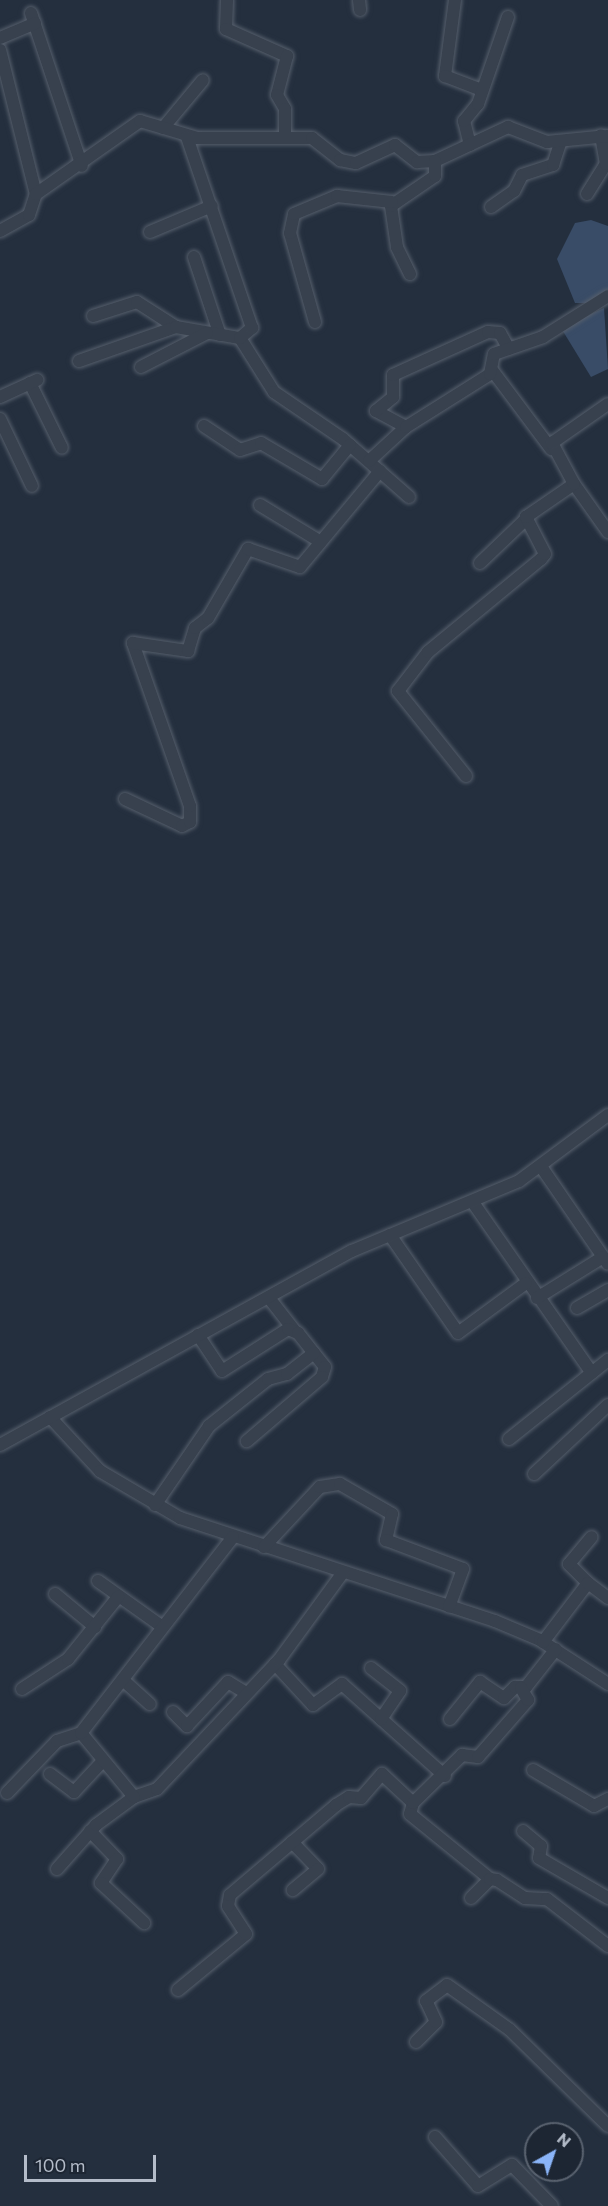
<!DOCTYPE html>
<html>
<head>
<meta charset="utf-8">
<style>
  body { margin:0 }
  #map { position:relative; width:608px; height:2206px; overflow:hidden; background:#242f3e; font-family:Commissioner,sans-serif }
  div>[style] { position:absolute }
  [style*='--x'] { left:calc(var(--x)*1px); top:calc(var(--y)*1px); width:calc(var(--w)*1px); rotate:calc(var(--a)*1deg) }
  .water>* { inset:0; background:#394c67 }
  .roads { filter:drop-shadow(0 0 2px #565f6c) drop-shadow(0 0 2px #565f6c) }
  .minor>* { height:12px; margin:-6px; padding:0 6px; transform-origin:6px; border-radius:6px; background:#38414e }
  span { translate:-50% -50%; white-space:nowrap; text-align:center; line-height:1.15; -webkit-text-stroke:4.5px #1d2633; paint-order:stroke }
  .north { position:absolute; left:524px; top:2122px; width:60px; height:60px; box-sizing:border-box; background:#1d2633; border:2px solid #59626f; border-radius:50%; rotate:40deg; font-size:16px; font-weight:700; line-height:24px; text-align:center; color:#b4bcc9 }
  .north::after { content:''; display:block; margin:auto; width:21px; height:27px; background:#8ab4f8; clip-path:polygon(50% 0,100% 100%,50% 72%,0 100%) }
  .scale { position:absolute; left:24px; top:2155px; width:132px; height:27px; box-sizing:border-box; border:3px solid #b4bcc9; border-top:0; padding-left:8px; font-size:18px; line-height:21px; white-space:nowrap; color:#b4bcc9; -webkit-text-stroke:4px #1d2633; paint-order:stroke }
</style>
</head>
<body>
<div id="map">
  <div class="water">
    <i style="clip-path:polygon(591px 220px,608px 226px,608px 294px,590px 303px,575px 303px,557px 259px,575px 223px)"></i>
    <i style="clip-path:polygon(604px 308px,608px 369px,591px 377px,561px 328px)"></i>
  </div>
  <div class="roads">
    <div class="minor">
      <i style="--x:227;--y:0;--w:29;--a:92"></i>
      <i style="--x:226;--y:29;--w:67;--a:23.9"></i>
      <i style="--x:287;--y:56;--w:40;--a:104.4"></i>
      <i style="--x:277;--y:95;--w:16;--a:60"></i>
      <i style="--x:285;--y:109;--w:27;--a:90"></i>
      <i style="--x:359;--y:0;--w:10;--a:84"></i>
      <i style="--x:455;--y:0;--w:77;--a:97.5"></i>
      <i style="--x:445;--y:76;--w:39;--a:21"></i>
      <i style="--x:31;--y:13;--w:161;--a:71.6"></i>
      <i style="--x:0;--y:38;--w:38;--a:-23"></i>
      <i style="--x:0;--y:50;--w:148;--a:76"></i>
      <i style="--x:163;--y:128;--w:62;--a:-50.2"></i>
      <i style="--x:470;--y:145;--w:25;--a:-104"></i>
      <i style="--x:464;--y:121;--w:22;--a:-51"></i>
      <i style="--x:478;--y:104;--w:92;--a:-71"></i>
      <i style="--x:587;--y:194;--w:36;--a:-58"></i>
      <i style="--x:606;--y:164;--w:29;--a:-100"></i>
      <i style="--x:491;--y:207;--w:28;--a:-35"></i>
      <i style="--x:514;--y:191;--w:18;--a:-63"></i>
      <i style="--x:522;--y:175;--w:33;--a:-18"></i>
      <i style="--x:553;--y:165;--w:23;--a:-72"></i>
      <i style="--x:0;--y:231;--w:33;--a:-29"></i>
      <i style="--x:29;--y:215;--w:22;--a:-72"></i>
      <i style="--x:36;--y:194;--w:127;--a:-35.1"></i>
      <i style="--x:140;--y:121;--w:59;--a:16.6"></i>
      <i style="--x:197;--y:138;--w:115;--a:0"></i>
      <i style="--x:312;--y:138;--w:36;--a:38"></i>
      <i style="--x:340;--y:160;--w:16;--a:11"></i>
      <i style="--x:356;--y:163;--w:43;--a:-24.8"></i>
      <i style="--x:395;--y:145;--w:28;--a:38"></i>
      <i style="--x:417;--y:162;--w:18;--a:-3"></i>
      <i style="--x:435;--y:161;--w:81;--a:-25"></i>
      <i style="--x:508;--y:127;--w:42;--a:21"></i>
      <i style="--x:547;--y:142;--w:61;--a:-5.6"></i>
      <i style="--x:150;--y:232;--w:67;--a:-22.8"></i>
      <i style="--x:194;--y:257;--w:82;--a:71.6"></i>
      <i style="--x:410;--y:274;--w:30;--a:-116"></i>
      <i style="--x:397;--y:247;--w:41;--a:-98.3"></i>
      <i style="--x:391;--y:206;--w:53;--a:-34.3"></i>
      <i style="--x:435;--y:176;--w:15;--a:-90"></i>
      <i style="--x:93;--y:316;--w:46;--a:-17.7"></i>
      <i style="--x:137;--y:302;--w:46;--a:32.7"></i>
      <i style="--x:315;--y:322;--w:92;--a:-105.7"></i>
      <i style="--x:290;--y:233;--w:19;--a:-78"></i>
      <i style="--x:294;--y:214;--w:47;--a:-22.7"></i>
      <i style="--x:337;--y:196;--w:55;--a:6.2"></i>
      <i style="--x:240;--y:338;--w:64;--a:57.8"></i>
      <i style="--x:274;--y:392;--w:83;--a:34.3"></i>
      <i style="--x:343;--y:439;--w:88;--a:41.3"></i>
      <i style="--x:79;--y:361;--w:103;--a:-19.3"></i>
      <i style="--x:176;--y:327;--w:65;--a:9.8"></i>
      <i style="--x:240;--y:338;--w:16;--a:-40"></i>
      <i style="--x:252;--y:328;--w:202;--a:-108.8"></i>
      <i style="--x:141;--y:367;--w:74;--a:-27.3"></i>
      <i style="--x:492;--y:370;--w:99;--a:53.2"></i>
      <i style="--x:30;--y:383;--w:72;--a:63.8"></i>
      <i style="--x:0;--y:397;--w:41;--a:-24.7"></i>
      <i style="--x:0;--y:419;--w:74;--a:64.5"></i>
      <i style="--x:204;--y:426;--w:43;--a:33.7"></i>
      <i style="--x:240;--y:450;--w:22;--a:-18"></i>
      <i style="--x:261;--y:443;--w:71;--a:30.5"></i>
      <i style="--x:322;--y:479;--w:44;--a:-50.5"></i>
      <i style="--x:406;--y:427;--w:34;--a:-152"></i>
      <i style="--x:376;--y:411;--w:22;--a:-39"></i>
      <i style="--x:393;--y:397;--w:22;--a:-90"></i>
      <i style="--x:393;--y:375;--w:104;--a:-24.4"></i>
      <i style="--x:488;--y:332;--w:12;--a:5"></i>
      <i style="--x:500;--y:333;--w:18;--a:61"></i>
      <i style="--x:369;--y:461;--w:50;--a:-42.6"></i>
      <i style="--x:406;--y:427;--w:99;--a:-32.2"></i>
      <i style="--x:490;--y:374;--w:20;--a:-79"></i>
      <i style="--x:494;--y:354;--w:52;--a:-19.1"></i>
      <i style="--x:543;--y:337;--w:77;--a:-32.2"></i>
      <i style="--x:574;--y:484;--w:59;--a:54.7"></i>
      <i style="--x:260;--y:505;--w:71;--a:31.2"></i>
      <i style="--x:480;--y:563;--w:62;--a:-43.7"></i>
      <i style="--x:466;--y:776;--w:109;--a:-128.7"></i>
      <i style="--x:398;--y:691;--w:49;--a:-52.4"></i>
      <i style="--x:428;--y:652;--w:146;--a:-39.5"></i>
      <i style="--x:541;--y:559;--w:6;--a:-51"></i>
      <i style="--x:545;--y:554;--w:42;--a:-117.2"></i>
      <i style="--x:526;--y:517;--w:58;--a:-34.5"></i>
      <i style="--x:574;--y:484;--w:47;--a:-118.2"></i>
      <i style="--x:552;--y:443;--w:68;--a:-34.9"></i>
      <i style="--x:125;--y:799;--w:63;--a:25.3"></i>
      <i style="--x:182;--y:826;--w:9;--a:-27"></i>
      <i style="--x:190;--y:822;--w:16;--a:-90"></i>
      <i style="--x:190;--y:806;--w:173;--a:-109.3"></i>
      <i style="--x:133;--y:643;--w:56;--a:8.3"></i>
      <i style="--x:188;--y:651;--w:24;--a:-73"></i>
      <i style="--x:195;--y:628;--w:16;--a:-38"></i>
      <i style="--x:208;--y:618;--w:80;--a:-59.9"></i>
      <i style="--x:248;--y:549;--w:55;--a:19.1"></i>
      <i style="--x:300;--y:567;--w:125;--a:-50.2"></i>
      <i style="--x:542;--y:1168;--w:116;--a:55.5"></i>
      <i style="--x:474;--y:1204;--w:206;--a:55.1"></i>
      <i style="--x:390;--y:1235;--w:119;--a:55.2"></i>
      <i style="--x:458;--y:1333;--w:84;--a:-36.3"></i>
      <i style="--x:269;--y:1298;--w:41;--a:52"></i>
      <i style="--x:537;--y:1298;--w:78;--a:-31.8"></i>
      <i style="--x:577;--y:1308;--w:36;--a:-30"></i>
      <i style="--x:198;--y:1335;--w:43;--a:56.3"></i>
      <i style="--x:222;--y:1371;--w:78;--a:-32.5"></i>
      <i style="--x:288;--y:1329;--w:11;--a:22"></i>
      <i style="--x:298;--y:1333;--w:43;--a:51.5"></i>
      <i style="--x:325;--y:1367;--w:10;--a:107"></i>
      <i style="--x:322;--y:1377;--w:99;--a:139.5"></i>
      <i style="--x:50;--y:1417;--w:74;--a:47.2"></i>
      <i style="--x:100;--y:1471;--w:93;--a:30.4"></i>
      <i style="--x:180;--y:1518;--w:331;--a:18.1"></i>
      <i style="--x:495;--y:1621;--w:49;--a:22.9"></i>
      <i style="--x:540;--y:1640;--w:81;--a:32.9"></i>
      <i style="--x:509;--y:1439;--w:127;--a:-38.6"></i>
      <i style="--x:0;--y:1445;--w:402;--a:-28.9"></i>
      <i style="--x:352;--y:1251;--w:181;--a:-22.7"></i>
      <i style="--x:519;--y:1181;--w:111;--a:-36.6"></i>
      <i style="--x:534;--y:1474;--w:101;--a:-43"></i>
      <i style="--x:155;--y:1505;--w:96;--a:-55.6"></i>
      <i style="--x:209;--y:1426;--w:75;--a:-38.5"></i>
      <i style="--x:268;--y:1379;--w:20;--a:-15"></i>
      <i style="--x:287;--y:1374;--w:34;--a:-38"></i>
      <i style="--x:264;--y:1547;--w:82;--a:-47"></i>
      <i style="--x:320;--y:1487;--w:20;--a:-9"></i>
      <i style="--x:340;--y:1484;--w:60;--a:30"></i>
      <i style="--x:392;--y:1514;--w:27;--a:103"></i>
      <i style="--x:386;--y:1540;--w:82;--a:20.6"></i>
      <i style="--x:463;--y:1569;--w:40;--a:110.2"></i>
      <i style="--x:98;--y:1581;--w:77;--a:35.5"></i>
      <i style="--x:588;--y:1583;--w:27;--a:-135"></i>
      <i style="--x:569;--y:1564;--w:35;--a:-50"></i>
      <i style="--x:55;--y:1594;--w:52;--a:39.5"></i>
      <i style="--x:543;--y:1642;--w:74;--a:-52.7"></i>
      <i style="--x:588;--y:1583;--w:25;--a:37"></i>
      <i style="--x:275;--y:1664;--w:56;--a:47.2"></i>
      <i style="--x:313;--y:1705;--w:36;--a:-36"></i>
      <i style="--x:342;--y:1684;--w:138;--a:41.8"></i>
      <i style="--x:371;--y:1668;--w:37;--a:38"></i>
      <i style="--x:400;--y:1691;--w:34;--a:124"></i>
      <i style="--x:123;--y:1680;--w:36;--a:42"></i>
      <i style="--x:22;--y:1689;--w:55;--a:-33.1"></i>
      <i style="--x:68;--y:1659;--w:80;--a:-51.1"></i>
      <i style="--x:173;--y:1712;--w:20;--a:45"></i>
      <i style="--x:187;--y:1726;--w:60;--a:-47"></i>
      <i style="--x:228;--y:1682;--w:21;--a:31"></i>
      <i style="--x:450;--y:1719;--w:48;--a:-51"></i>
      <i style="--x:480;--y:1682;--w:29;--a:34"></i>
      <i style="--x:504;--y:1698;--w:16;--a:-45"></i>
      <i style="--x:515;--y:1687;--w:11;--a:0"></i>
      <i style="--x:526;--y:1687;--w:48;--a:-51.7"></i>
      <i style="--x:533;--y:1770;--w:71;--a:30.5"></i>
      <i style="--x:594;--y:1806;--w:16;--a:-27"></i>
      <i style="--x:50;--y:1774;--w:30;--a:37"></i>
      <i style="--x:74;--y:1792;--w:41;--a:-47"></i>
      <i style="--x:7;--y:1793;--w:72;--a:-46.1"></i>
      <i style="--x:57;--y:1741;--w:25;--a:-18"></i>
      <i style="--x:134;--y:1797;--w:24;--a:-19"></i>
      <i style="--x:157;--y:1789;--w:178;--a:-46.6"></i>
      <i style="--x:279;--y:1660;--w:107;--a:-53.8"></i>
      <i style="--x:413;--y:1803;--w:11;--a:105"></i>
      <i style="--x:410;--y:1814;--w:103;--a:39.1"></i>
      <i style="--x:90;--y:1831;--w:39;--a:46"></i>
      <i style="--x:117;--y:1859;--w:29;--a:124"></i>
      <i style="--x:101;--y:1883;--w:59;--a:42.9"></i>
      <i style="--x:523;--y:1831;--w:23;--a:40"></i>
      <i style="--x:541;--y:1846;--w:12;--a:99"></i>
      <i style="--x:539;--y:1858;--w:80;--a:30.1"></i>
      <i style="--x:292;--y:1842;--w:37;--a:46"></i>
      <i style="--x:318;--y:1869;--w:33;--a:140"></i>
      <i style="--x:57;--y:1869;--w:59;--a:-48.4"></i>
      <i style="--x:96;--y:1825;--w:47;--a:-36.4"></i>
      <i style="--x:134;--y:1797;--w:83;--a:-129.6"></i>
      <i style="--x:81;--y:1733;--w:248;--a:-52.2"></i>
      <i style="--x:471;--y:1898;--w:27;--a:-45"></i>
      <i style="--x:490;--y:1879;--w:7;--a:8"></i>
      <i style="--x:497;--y:1880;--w:33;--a:33"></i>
      <i style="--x:525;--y:1898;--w:22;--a:3"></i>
      <i style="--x:547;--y:1899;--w:77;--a:37.6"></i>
      <i style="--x:178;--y:1990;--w:88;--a:-39.5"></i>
      <i style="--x:246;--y:1934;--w:33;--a:-123"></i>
      <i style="--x:228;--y:1906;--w:11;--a:-80"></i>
      <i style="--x:230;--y:1895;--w:139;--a:-40.3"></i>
      <i style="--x:336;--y:1805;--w:15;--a:-32"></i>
      <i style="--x:349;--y:1797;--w:12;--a:5"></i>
      <i style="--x:361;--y:1798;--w:32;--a:-49"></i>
      <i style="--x:382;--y:1774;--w:42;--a:43.1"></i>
      <i style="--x:413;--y:1803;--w:69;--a:-44.4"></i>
      <i style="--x:462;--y:1755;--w:16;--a:7"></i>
      <i style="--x:478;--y:1757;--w:76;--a:-48.7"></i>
      <i style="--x:528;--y:1700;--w:14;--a:-120"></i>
      <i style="--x:416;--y:2042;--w:28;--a:-45"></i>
      <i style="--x:436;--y:2022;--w:23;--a:-115"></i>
      <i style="--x:426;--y:2001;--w:26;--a:-37"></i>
      <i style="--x:447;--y:1985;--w:77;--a:35.5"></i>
      <i style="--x:510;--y:2030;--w:137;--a:44.4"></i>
      <i style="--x:435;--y:2137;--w:65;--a:48.7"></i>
      <i style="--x:478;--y:2186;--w:40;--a:-32"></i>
      <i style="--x:512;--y:2165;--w:57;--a:45.7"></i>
    </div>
  </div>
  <div class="north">N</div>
  <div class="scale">100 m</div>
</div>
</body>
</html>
